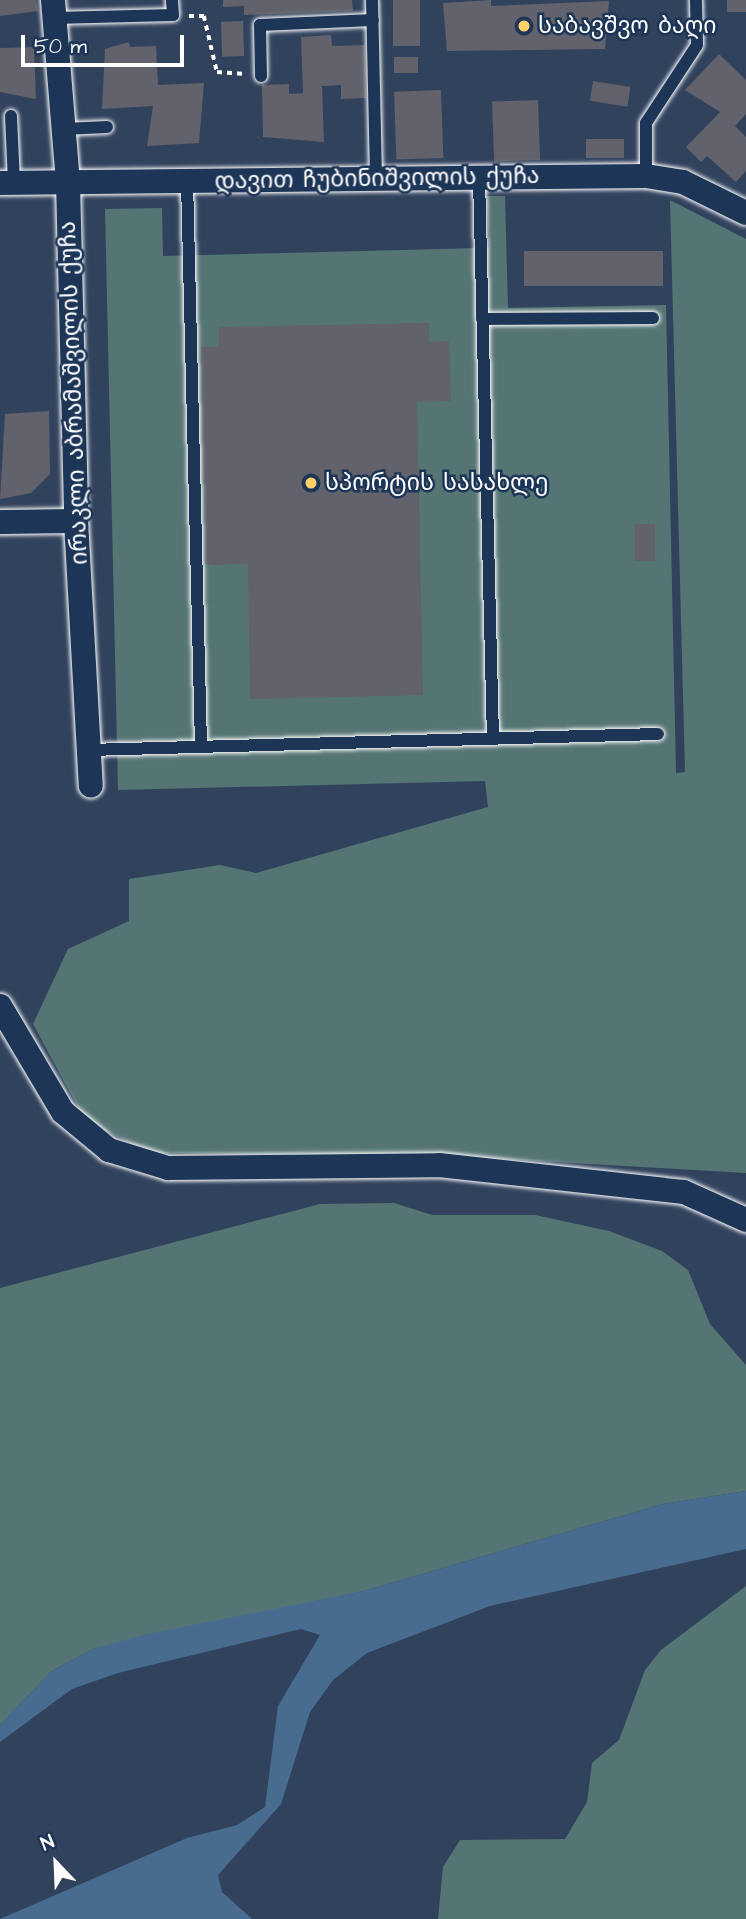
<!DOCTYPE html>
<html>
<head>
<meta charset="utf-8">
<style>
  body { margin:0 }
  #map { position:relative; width:746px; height:1919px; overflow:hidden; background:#31425d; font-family:"Architects Daughter","Noto Sans Georgian",sans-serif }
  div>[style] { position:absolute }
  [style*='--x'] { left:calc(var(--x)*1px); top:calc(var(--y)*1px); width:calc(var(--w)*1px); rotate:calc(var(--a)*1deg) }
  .green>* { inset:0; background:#557574 }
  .water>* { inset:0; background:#486c8f }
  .building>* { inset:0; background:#61626b; transform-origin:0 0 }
  .path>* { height:3.5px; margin-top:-1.75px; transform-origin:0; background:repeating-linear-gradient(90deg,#fff 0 5px,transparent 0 10px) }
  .roads { filter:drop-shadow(0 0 2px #fff) drop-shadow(0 0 2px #fff) }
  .service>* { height:12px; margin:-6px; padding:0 6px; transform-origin:6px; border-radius:6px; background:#1d3557 }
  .minor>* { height:24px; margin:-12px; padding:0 12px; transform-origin:12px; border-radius:12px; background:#1d3557 }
  .dots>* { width:19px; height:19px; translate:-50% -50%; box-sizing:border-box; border:4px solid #1d3557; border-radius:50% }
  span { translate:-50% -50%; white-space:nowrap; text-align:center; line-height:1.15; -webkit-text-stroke:5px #1d3557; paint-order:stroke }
  .poi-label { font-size:23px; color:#fff }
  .left { translate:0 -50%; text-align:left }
  .street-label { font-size:23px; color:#fff }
  .north { position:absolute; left:21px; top:1828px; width:70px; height:70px; -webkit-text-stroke:5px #1d3557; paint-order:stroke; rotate:337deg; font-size:19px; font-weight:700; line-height:28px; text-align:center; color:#fff }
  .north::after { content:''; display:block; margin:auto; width:24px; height:32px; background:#fff; clip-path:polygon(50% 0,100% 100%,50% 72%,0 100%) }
  .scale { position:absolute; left:21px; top:35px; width:163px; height:32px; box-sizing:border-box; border:4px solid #fff; border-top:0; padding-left:9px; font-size:21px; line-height:24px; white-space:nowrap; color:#fff; -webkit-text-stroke:5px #1d3557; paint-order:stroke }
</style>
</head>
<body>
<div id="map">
  <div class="green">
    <i style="clip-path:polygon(487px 196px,505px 196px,508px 308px,666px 305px,676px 773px,685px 772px,670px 200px,746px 239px,746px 1173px,450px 1156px,150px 1153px,85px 1120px,33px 1024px,68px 949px,129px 921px,129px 879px,220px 865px,256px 873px,488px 807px,485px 781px,118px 790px,105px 209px,162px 208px,163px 256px,480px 248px,489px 247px)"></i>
    <i style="clip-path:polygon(394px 1203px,432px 1215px,535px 1215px,609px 1231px,662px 1251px,688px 1270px,710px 1324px,746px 1365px,746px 1491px,663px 1504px,364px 1591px,93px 1649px,52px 1671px,0 1725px,0 1288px,320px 1204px)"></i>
    <i style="clip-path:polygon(746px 1586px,746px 1919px,438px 1919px,443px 1867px,460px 1840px,565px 1839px,587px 1802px,592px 1763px,619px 1740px,645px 1670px,661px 1650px)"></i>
  </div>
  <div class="water">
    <i style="clip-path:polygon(746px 1491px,746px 1549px,490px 1606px,367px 1653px,333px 1680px,310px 1712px,281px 1804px,218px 1875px,222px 1892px,252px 1919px,0 1919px,187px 1838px,237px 1825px,265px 1807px,278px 1706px,320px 1635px,301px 1629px,118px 1673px,72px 1689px,0 1742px,0 1725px,52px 1671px,93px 1649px,143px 1635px,364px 1591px,663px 1504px)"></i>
  </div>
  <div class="building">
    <i style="clip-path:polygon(0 0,36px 0,38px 11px,0 16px)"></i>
    <i style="clip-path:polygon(223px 0,352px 0,353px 11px,244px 15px,244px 6px,223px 7px)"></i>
    <i style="left:393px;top:0;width:27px;height:46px"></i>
    <i style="clip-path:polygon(491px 0,491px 6px,609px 1px,605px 49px,447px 51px,443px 3px)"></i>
    <i style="left:727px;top:0;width:19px;height:12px"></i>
    <i style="left:243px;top:21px;width:35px;height:22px;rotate:88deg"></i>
    <i style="clip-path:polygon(331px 35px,332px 46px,365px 45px,366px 98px,341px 99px,341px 85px,322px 86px,324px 142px,263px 137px,262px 85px,289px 84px,289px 94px,303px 93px,301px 37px)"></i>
    <i style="clip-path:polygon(129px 42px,130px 47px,156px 46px,158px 85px,204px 83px,199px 143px,147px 146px,153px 106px,102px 109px,105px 49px)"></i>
    <i style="clip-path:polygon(34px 47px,36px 99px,0 92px,0 48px)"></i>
    <i style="clip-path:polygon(719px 54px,746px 80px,746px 114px,735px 126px,746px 137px,746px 171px,736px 182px,707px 156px,701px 162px,686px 147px,720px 112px,685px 90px)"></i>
    <i style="left:394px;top:57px;width:24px;height:16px"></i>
    <i style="left:593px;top:81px;width:38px;height:20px;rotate:9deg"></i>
    <i style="left:441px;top:90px;width:68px;height:47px;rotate:88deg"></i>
    <i style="left:538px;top:100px;width:60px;height:46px;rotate:88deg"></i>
    <i style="left:624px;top:139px;width:19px;height:38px;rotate:90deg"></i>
    <i style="left:663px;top:251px;width:35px;height:139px;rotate:90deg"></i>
    <i style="clip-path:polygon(429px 323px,429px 342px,449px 341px,451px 401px,417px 402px,423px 695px,250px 699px,248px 564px,205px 565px,201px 347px,219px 347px,219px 327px)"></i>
    <i style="clip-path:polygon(49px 411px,50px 474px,31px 493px,0 499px,5px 414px)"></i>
    <i style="left:635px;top:524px;width:20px;height:37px"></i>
  </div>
  <div class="path">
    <i style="--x:189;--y:16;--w:15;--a:0"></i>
    <i style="--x:204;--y:16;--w:57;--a:76.9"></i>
    <i style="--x:217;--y:72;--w:29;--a:4"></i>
  </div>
  <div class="roads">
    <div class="service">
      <i style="--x:372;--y:0;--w:179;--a:88.7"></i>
      <i style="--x:54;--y:18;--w:119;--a:-1.4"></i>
      <i style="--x:173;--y:15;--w:15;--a:-94"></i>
      <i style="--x:261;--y:76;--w:51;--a:-91.1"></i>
      <i style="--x:260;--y:25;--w:113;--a:-2.5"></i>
      <i style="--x:11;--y:116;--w:67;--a:87.4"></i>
      <i style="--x:64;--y:129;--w:43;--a:-2.7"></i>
      <i style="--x:646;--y:176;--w:53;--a:-90"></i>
      <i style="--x:646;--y:123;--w:93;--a:-56.8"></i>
      <i style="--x:697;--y:45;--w:45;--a:-91.3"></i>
      <i style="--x:479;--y:178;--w:561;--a:88.57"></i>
      <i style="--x:187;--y:181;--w:566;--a:88.58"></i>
      <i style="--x:482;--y:319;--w:171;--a:-0.3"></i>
      <i style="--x:89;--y:750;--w:569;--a:-1.61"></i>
    </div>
    <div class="minor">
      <i style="--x:53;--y:0;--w:183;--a:85.3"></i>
      <i style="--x:68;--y:182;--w:339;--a:88.6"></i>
      <i style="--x:76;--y:521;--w:265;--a:86.8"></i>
      <i style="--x:0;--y:183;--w:646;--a:-0.62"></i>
      <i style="--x:646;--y:176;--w:37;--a:9"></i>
      <i style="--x:683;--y:182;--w:70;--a:26.2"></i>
      <i style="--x:0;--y:522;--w:76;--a:-0.8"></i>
      <i style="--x:0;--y:1006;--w:123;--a:59.3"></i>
      <i style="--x:63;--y:1112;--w:60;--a:39.6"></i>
      <i style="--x:109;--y:1150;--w:62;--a:17"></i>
      <i style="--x:168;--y:1168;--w:271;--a:-0.6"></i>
      <i style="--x:439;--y:1165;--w:246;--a:6.3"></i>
      <i style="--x:684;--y:1192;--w:68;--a:24.3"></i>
    </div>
  </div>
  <div class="dots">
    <i style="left:524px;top:26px;background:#ffd166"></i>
    <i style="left:311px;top:483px;background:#ffd166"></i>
  </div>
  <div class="poi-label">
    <span class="left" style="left:538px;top:26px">საბავშვო ბაღი</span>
    <span class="left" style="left:325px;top:483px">სპორტის სასახლე</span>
  </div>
  <div class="street-label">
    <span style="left:377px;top:179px;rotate:-1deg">დავით ჩუბინიშვილის ქუჩა</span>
    <span style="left:74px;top:393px;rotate:-92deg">ირაკლი აბრამაშვილის ქუჩა</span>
  </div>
  <div class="north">N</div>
  <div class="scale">50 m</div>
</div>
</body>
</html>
